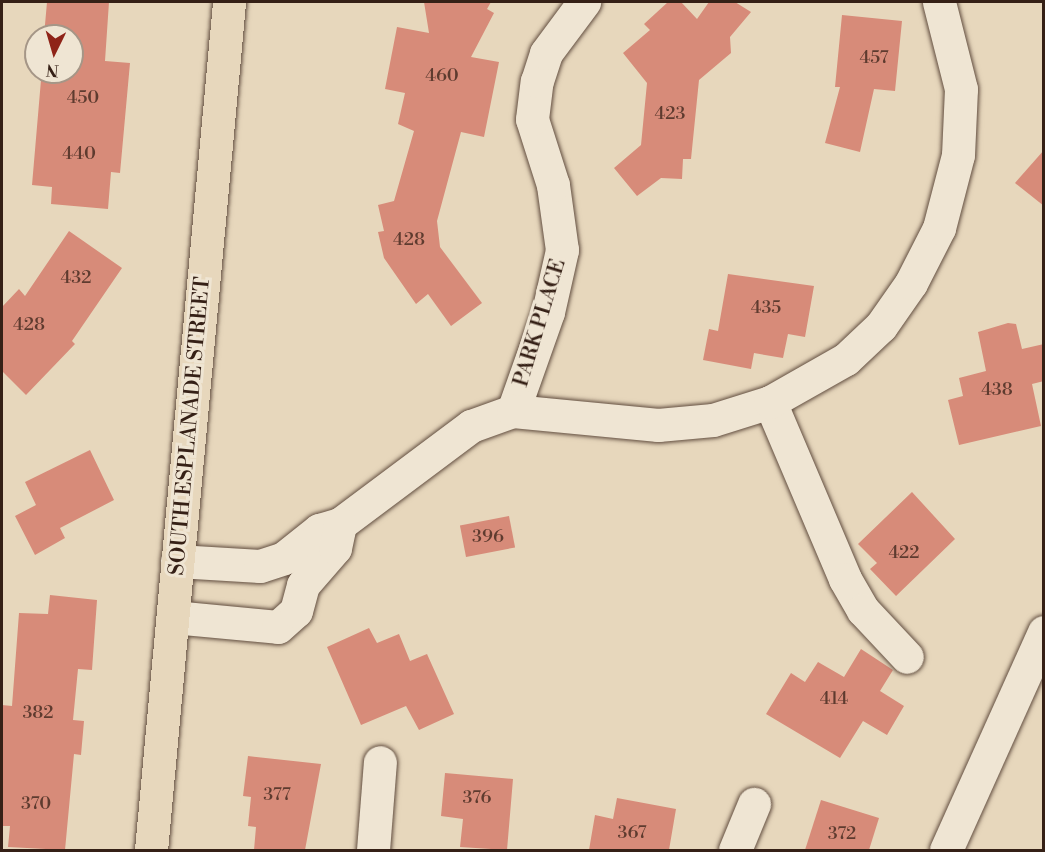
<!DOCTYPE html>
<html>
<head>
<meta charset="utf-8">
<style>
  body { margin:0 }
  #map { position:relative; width:1045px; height:852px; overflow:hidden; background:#e7d7bc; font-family:"Libre Bodoni",serif }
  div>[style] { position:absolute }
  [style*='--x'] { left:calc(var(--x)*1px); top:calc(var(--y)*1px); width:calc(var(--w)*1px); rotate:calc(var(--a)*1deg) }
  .building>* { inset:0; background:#d78b79; transform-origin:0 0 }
  .roads { filter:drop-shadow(0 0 2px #624e40) drop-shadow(0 0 2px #624e40) }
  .minor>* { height:33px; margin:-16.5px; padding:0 16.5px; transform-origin:16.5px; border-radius:16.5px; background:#efe5d3 }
  .major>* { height:33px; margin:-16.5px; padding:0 16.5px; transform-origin:16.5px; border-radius:16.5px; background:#e7d7bc }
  span { translate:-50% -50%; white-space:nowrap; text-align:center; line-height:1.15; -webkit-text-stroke:6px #efe5d3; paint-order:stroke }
  .number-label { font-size:18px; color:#5e3b2f }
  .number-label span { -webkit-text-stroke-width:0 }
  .street-label { font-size:21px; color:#352016 }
  .frame { position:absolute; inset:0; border:3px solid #352016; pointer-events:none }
  .north { position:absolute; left:24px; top:24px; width:60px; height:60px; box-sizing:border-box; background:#efe5d3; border:2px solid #a59687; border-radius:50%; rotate:185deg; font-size:16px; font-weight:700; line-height:24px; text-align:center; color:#352016 }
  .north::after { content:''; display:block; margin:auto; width:21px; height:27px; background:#8f2418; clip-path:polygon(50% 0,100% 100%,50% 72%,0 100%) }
</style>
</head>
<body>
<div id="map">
  <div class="building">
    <i style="clip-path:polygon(47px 2px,109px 2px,105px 61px,130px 63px,120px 173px,111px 172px,108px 209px,51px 204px,52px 187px,32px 185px,41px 80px,64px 82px,65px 72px,72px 72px,72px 36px,44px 36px)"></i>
    <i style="clip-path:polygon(424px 2px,491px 2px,487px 9px,494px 13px,471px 57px,499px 62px,484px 137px,461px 132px,437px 221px,440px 247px,482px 303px,451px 326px,428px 294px,416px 304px,384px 258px,378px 232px,384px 231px,378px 205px,394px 201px,414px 131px,398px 124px,405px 93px,385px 89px,397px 27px,429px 33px)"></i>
    <i style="clip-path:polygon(668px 2px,681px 2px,697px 19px,709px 2px,735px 2px,751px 12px,730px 37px,731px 53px,699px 80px,691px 159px,683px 159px,682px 179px,661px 178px,637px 196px,614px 168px,641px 145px,647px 83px,623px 53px,650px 30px,644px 24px)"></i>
    <i style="clip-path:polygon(842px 15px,902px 21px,895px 91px,874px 89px,860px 152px,825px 143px,840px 87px,835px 87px)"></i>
    <i style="clip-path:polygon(1044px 150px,1044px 206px,1015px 183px)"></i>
    <i style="clip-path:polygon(69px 231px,122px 268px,72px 341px,75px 344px,26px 395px,2px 371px,2px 307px,19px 289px,25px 296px)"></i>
    <i style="clip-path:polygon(728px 274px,814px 286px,805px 337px,788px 334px,783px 358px,754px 353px,751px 369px,703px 360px,709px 329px,718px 331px)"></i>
    <i style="clip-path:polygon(1008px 323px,1016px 324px,1022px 349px,1044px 344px,1044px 381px,1032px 384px,1041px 426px,959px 445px,948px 400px,963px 396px,959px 378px,986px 371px,978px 332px)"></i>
    <i style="clip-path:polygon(90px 450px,114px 500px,60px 528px,65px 538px,35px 555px,15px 516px,36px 505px,25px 482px)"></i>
    <i style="clip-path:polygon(912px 492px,955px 539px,896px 596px,870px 569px,877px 563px,858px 544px)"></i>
    <i style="left:509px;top:516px;width:32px;height:50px;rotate:79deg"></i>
    <i style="clip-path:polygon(50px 595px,97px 600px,92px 670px,78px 669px,73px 720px,84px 721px,81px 755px,74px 754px,65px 850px,8px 847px,10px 826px,2px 826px,2px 705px,12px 706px,19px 613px,48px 614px)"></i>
    <i style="clip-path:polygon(369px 628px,377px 643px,399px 634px,410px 661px,427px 654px,454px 714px,419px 730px,406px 706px,361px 725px,327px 647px)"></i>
    <i style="clip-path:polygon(861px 649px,893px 670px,880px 691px,904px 706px,887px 735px,863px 721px,840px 758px,766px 714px,791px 673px,805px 682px,818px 662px,844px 677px)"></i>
    <i style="clip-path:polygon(248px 756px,321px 764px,305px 850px,254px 850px,256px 827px,248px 826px,251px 797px,243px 796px)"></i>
    <i style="clip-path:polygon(445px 773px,513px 779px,507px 850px,460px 847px,463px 819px,441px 816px)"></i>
    <i style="clip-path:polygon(617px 798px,676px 809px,669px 850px,589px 850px,595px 815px,613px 819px)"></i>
    <i style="clip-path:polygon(821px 800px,879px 818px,869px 850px,805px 850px)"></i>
  </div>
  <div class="roads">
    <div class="minor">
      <i style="--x:770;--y:402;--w:192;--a:67"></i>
      <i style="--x:845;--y:579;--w:36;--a:60"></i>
      <i style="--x:863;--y:610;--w:64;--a:46.9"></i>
      <i style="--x:513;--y:411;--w:105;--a:-70.5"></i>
      <i style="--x:548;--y:312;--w:64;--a:-77.3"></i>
      <i style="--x:562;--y:250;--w:66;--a:-97.9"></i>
      <i style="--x:553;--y:185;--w:69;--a:-107.7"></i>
      <i style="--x:532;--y:119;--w:38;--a:-83"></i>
      <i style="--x:537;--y:81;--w:29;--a:-72"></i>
      <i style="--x:546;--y:53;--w:64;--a:-53.3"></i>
      <i style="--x:177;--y:561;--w:83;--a:3.4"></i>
      <i style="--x:260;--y:566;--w:25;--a:-18"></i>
      <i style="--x:284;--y:558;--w:45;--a:-38.7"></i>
      <i style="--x:319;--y:530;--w:22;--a:-16"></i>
      <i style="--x:340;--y:524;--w:164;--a:-36.8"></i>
      <i style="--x:471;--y:426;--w:45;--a:-19.7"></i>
      <i style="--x:513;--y:411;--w:146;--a:5.5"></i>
      <i style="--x:658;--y:425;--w:55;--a:-5.2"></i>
      <i style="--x:713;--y:420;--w:60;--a:-17.5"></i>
      <i style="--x:770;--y:402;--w:87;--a:-29.5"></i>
      <i style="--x:846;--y:359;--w:48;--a:-43.3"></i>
      <i style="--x:881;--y:326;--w:52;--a:-55.1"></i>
      <i style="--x:911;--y:283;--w:62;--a:-63"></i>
      <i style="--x:939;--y:228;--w:75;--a:-75.4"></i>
      <i style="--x:958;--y:155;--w:66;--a:-87.4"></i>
      <i style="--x:961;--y:89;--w:90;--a:-104.2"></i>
      <i style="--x:173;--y:617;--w:105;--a:5.4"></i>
      <i style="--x:278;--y:627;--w:24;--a:-42"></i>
      <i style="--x:296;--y:611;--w:27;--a:-75"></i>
      <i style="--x:303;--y:585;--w:49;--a:-49.1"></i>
      <i style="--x:335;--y:548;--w:25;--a:-78"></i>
      <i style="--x:373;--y:850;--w:88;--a:-85.5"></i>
      <i style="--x:735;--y:850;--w:50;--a:-67.6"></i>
      <i style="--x:946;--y:850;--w:239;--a:-65.8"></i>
    </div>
    <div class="major">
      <i style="--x:151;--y:850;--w:852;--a:-84.74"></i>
    </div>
  </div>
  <div class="number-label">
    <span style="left:874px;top:58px">457</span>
    <span style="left:442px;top:76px">460</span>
    <span style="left:83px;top:98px">450</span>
    <span style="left:670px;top:114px">423</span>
    <span style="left:79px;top:154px">440</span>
    <span style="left:409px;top:240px">428</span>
    <span style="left:76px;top:278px">432</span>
    <span style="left:766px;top:308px">435</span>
    <span style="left:29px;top:325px">428</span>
    <span style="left:997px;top:390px">438</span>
    <span style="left:488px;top:537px">396</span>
    <span style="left:904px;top:553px">422</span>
    <span style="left:834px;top:699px">414</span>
    <span style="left:38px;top:713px">382</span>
    <span style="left:277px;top:795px">377</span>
    <span style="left:477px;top:798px">376</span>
    <span style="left:36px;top:804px">370</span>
    <span style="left:632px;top:833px">367</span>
    <span style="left:842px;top:834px">372</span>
  </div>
  <div class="street-label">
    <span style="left:540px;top:323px;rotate:-73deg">PARK PLACE</span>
    <span style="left:190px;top:426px;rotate:-85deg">SOUTH ESPLANADE STREET</span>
  </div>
  <div class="frame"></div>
  <div class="north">N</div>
</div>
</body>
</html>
